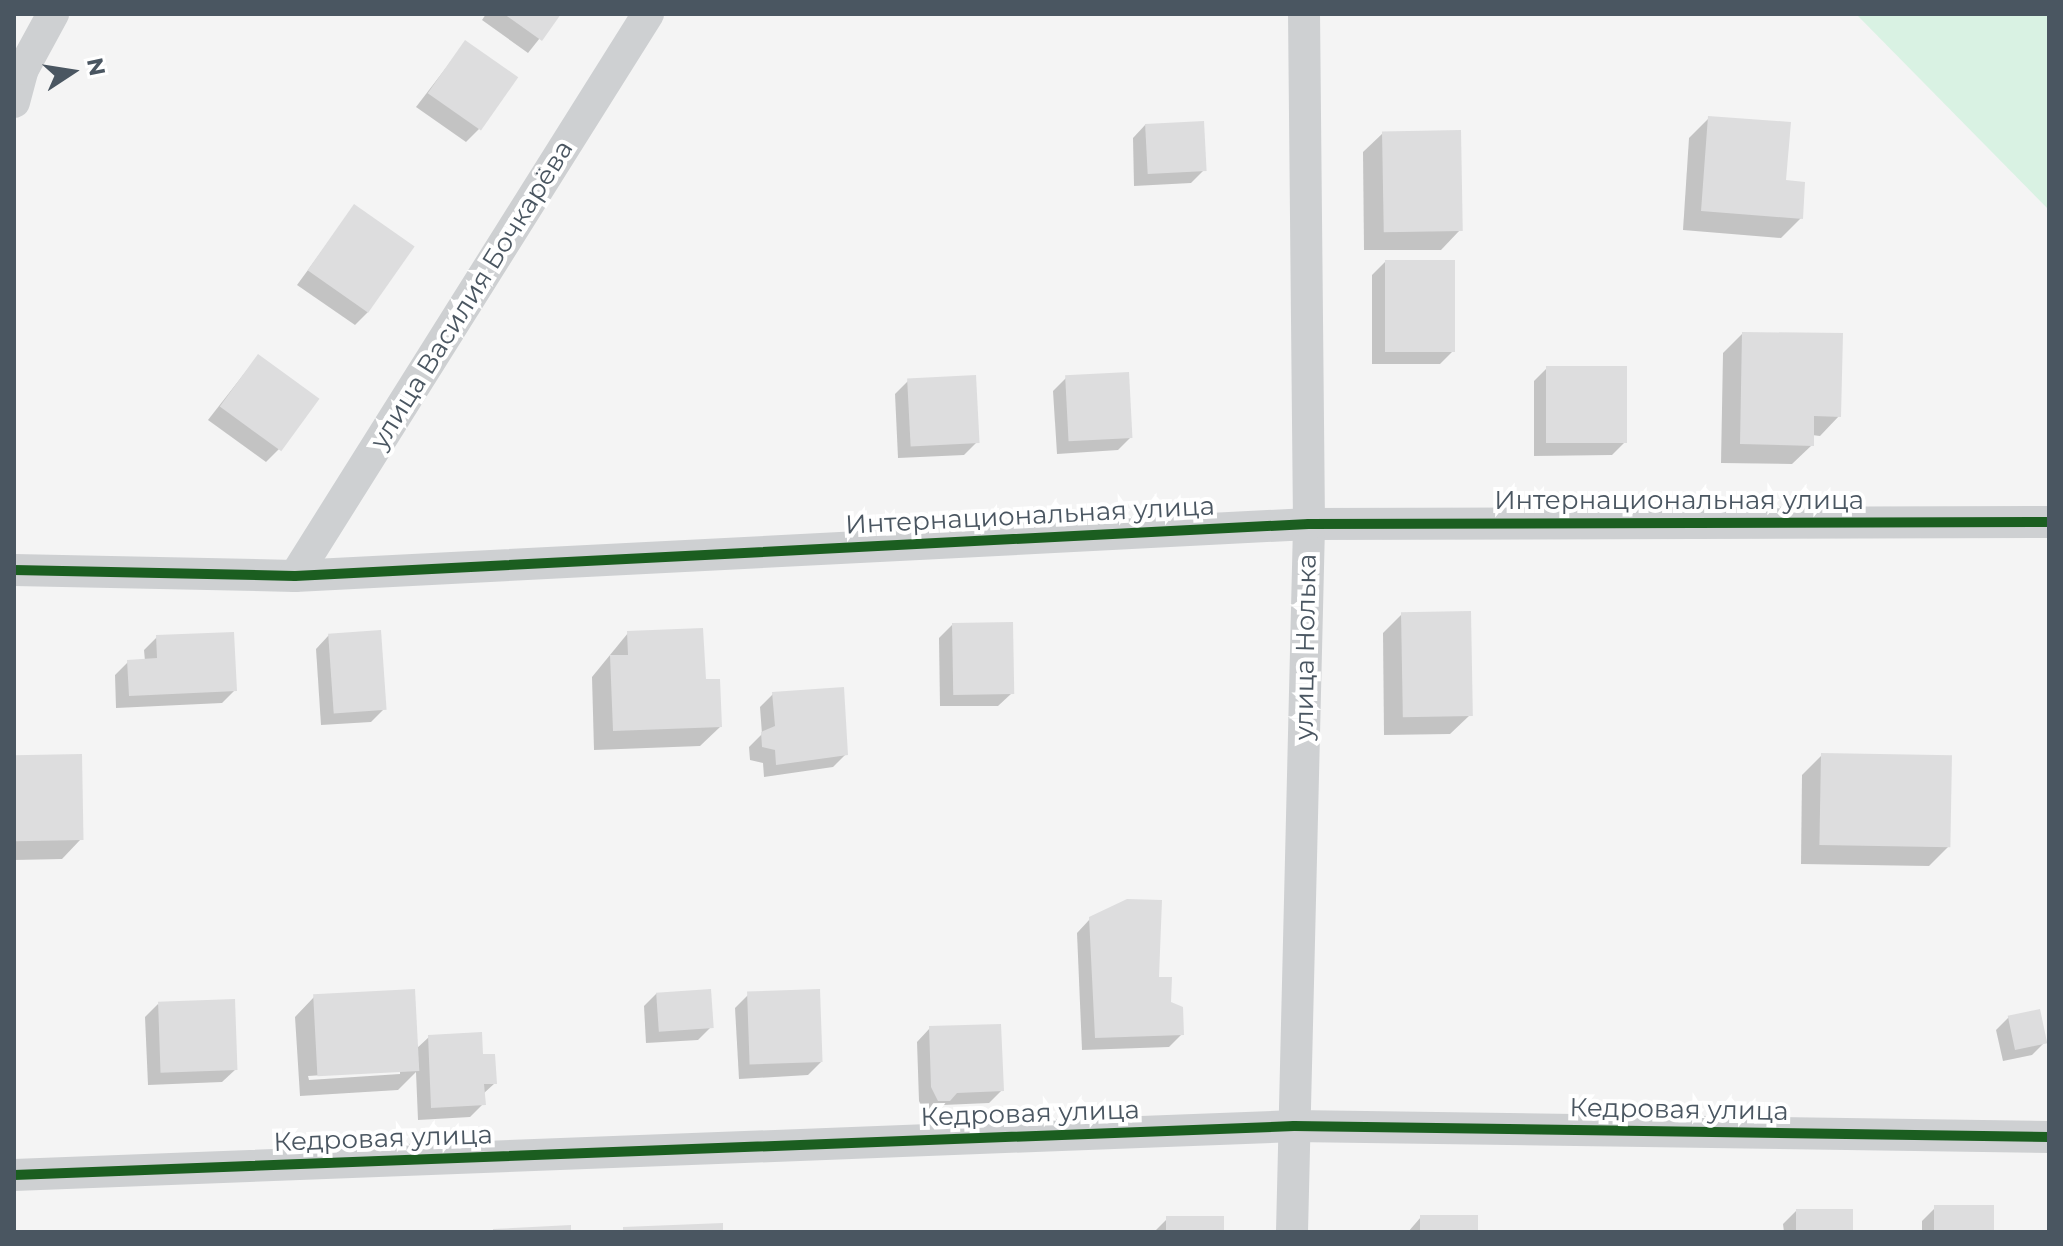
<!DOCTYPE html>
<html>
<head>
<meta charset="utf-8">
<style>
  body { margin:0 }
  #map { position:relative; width:2063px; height:1246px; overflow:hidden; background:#f4f4f4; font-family:Montserrat,sans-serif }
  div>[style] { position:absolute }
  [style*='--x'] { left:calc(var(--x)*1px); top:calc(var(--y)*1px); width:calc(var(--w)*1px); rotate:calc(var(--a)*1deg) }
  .green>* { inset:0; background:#d9f2e3 }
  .shadow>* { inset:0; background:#0003 }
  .building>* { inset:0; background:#ddddde; transform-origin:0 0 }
  .street>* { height:32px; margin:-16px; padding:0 16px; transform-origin:16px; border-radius:16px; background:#ced0d2 }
  .cycleway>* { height:10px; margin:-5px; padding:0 5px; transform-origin:5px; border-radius:5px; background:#1b5e20 }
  span { translate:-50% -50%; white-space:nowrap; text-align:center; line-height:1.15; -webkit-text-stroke:8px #fff; paint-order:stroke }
  .street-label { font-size:26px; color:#4a5661 }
  .frame { position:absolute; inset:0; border:16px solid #4a5661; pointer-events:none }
  .north { position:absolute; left:32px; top:32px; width:80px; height:80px; -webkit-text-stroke:6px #fff; paint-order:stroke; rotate:78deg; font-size:22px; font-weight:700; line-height:32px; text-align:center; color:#4a5661 }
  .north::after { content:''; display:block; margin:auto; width:28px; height:36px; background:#4a5661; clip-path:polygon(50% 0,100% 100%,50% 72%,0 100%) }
</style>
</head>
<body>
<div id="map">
  <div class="green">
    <i style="clip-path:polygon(1856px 14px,2049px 14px,2049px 210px)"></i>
  </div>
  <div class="shadow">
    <i style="clip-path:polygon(486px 14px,559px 14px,528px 53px,482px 20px)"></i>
    <i style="clip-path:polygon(465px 43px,479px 129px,466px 142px,416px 107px)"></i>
    <i style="clip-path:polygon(1709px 118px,1784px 182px,1801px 218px,1781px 238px,1683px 230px,1689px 138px)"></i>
    <i style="clip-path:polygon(1146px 124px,1204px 170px,1191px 183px,1134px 186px,1133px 138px)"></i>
    <i style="clip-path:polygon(1383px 133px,1460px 230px,1441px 250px,1364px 250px,1363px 152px)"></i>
    <i style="clip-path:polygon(354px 207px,368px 312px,355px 325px,297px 285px)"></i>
    <i style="clip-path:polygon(1385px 262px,1453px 351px,1440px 364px,1372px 364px,1372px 275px)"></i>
    <i style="clip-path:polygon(1742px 334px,1839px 416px,1820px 436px,1812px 435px,1812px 445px,1792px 464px,1721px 463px,1723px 353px)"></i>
    <i style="clip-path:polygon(258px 356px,279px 449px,266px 462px,208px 420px)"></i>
    <i style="clip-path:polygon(1547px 368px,1625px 442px,1612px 455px,1534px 456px,1534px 381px)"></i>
    <i style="clip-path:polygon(1066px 378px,1131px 437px,1118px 450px,1057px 454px,1053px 391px)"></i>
    <i style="clip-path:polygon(908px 381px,977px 442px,964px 455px,898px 458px,895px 394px)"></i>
    <i style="clip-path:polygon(1402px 614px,1470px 715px,1450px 734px,1384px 735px,1383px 633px)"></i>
    <i style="clip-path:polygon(952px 625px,1012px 693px,998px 706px,940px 706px,939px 638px)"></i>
    <i style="clip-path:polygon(628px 633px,704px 681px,720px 727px,700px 746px,594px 750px,592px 677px)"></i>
    <i style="clip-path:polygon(329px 635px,384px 709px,371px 722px,321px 725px,316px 649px)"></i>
    <i style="clip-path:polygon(157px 637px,235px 690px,222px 703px,116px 708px,115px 675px,128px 662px,145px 661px,144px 650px)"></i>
    <i style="clip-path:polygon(773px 694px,846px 754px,833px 767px,764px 777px,763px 763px,750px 760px,749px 747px,762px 734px,760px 707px)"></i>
    <i style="clip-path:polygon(1822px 755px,1948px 847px,1929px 866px,1801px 864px,1802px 775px)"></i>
    <i style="clip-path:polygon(14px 757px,81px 839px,62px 859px,14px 860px)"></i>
    <i style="clip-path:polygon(1090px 919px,1157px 979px,1182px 1034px,1169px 1047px,1082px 1050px,1077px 933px)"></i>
    <i style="clip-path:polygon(657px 993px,711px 1027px,698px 1040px,646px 1043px,644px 1006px)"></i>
    <i style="clip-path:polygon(748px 995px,821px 1062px,808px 1075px,739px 1079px,735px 1008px)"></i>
    <i style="clip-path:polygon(evenodd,314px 997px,416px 1049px,429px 1037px,481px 1057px,495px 1083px,483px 1094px,483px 1104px,470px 1117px,418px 1120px,416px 1072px,398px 1090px,300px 1096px,295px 1017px,314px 997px,400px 1070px,400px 1074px,309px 1080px,308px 1076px,400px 1070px)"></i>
    <i style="clip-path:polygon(158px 1004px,236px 1069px,222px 1082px,148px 1085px,145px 1017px)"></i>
    <i style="clip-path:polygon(2009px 1017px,2045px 1042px,2032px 1055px,2003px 1061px,1996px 1030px)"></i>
    <i style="clip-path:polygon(930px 1028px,1002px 1090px,989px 1103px,943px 1105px,925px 1113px,919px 1101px,917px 1042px)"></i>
    <i style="clip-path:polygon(1935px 1208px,1992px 1232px,1922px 1232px,1922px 1221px)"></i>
    <i style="clip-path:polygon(1796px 1211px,1852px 1232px,1784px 1232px,1783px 1224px)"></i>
    <i style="clip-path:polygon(1421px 1217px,1477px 1232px,1408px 1232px)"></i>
    <i style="clip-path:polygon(1167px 1219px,1222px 1232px,1154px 1232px)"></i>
  </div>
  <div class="building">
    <i style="clip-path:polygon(504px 14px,561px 14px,542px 41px)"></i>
    <i style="left:465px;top:40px;width:65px;height:65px;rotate:35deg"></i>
    <i style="clip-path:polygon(1708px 116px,1791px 122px,1786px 180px,1805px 182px,1803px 219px,1701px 211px)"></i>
    <i style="left:1204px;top:121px;width:50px;height:59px;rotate:87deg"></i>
    <i style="left:1461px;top:130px;width:101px;height:79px;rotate:89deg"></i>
    <i style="left:354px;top:204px;width:74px;height:81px;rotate:35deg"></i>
    <i style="left:1385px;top:260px;width:70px;height:92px"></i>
    <i style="clip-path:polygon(1742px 332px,1843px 333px,1841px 417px,1814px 416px,1814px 446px,1740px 444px)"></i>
    <i style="left:258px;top:354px;width:76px;height:65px;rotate:36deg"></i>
    <i style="left:1546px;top:366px;width:81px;height:77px"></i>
    <i style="left:1129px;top:372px;width:66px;height:64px;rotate:87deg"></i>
    <i style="left:976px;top:375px;width:68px;height:69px;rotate:87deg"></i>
    <i style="left:1471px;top:611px;width:105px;height:70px;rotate:89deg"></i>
    <i style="left:1013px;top:622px;width:72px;height:61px;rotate:89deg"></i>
    <i style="clip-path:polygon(703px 628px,706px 679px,720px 679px,722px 727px,613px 731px,610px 655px,628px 655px,627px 631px)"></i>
    <i style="left:381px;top:630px;width:80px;height:53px;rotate:86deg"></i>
    <i style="clip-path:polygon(234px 632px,237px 691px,129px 696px,127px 660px,157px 658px,156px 635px)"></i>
    <i style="clip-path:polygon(844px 687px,848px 755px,776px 765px,775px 750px,762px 747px,761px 732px,775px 726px,772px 692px)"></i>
    <i style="left:1821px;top:753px;width:131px;height:92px;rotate:1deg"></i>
    <i style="left:82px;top:754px;width:86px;height:68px;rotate:89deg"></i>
    <i style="clip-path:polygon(1127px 899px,1162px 900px,1159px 977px,1172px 977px,1171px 1002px,1183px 1007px,1184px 1035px,1095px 1038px,1089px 917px)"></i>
    <i style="left:415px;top:989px;width:82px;height:102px;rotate:87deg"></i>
    <i style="left:711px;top:989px;width:39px;height:55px;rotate:86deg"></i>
    <i style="left:820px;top:989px;width:73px;height:73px;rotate:88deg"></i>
    <i style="left:235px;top:999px;width:71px;height:77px;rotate:88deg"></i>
    <i style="left:2040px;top:1009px;width:35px;height:33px;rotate:78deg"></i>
    <i style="clip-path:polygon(1001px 1024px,1004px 1091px,957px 1093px,950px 1101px,938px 1101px,931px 1087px,929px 1026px)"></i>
    <i style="clip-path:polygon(482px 1032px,483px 1054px,495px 1054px,497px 1084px,484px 1084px,486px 1105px,431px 1108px,428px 1035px)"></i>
    <i style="left:1994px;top:1205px;width:27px;height:60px;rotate:90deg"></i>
    <i style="left:1796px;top:1209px;width:57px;height:23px"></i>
    <i style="left:1420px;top:1215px;width:58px;height:17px"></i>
    <i style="left:1224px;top:1216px;width:16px;height:58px;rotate:90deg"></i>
    <i style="clip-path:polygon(723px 1223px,723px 1232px,623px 1232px,623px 1227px)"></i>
    <i style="clip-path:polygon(571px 1225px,571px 1232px,493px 1232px,493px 1229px)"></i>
  </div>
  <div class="street">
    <i style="--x:14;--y:102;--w:34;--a:-75"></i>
    <i style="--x:23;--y:69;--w:63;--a:-61.4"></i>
    <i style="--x:14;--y:570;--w:281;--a:1.2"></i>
    <i style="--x:295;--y:576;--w:1015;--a:-2.94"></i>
    <i style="--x:1309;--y:524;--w:740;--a:-0.15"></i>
    <i style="--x:295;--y:576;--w:664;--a:-57.87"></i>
    <i style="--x:14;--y:1175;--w:1281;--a:-2.19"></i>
    <i style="--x:1294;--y:1126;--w:755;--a:0.83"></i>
    <i style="--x:1292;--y:1232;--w:708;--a:-88.62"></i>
    <i style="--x:1309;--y:524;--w:510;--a:-90.56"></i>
  </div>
  <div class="cycleway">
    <i style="--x:14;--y:570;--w:281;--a:1.2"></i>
    <i style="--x:295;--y:576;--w:1015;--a:-2.94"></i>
    <i style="--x:1309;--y:524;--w:740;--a:-0.15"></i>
    <i style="--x:14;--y:1175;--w:1281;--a:-2.19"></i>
    <i style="--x:1294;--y:1126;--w:755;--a:0.83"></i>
  </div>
  <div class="street-label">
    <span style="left:472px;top:295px;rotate:-58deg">улица Василия Бочкарёва</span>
    <span style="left:1679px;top:501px">Интернациональная улица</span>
    <span style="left:1030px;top:516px;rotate:-3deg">Интернациональная улица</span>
    <span style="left:1306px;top:647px;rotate:-89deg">улица Нолька</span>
    <span style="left:1679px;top:1110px;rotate:1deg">Кедровая улица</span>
    <span style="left:1030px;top:1114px;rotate:-2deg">Кедровая улица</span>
    <span style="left:383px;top:1139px;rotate:-2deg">Кедровая улица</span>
  </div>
  <div class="frame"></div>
  <div class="north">N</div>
</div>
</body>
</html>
